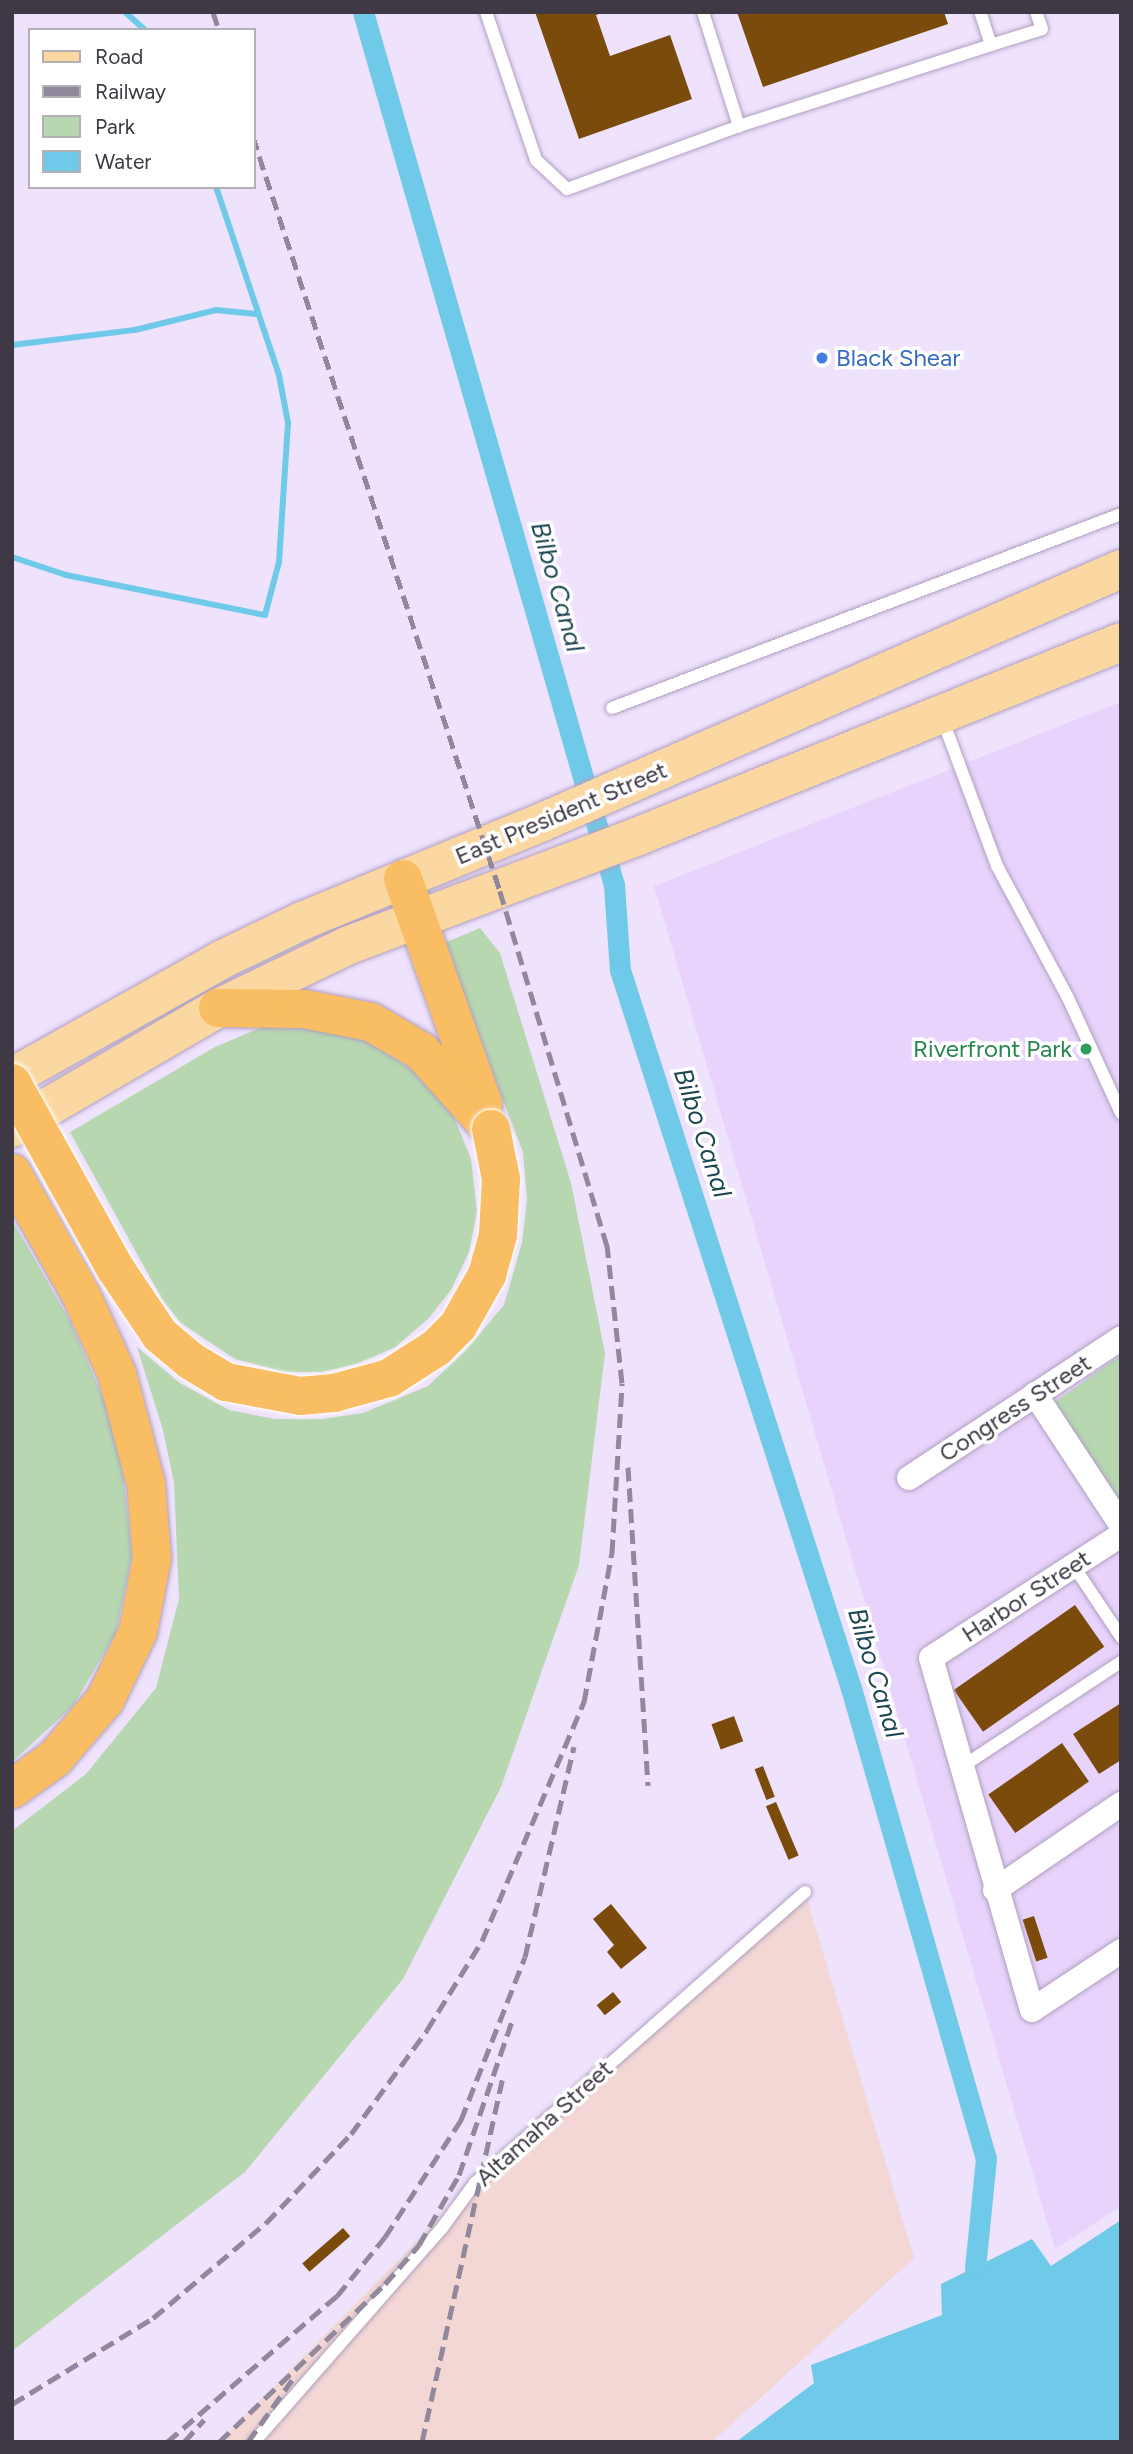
<!DOCTYPE html>
<html>
<head>
<meta charset="utf-8">
<style>
  body { margin:0 }
  #map { position:relative; width:1133px; height:2454px; overflow:hidden; background:#efe2fd; font-family:Figtree,sans-serif }
  div>[style] { position:absolute }
  [style*='--x'] { left:calc(var(--x)*1px); top:calc(var(--y)*1px); width:calc(var(--w)*1px); rotate:calc(var(--a)*1deg) }
  .built>* { inset:0; background:#e8d3fc }
  .industrial>* { inset:0; background:#f2d7d4 }
  .green>* { inset:0; background:#b7d7b1 }
  .water>* { inset:0; background:#6fc9e8 }
  .stream>* { height:6px; margin:-3px; padding:0 3px; transform-origin:3px; border-radius:3px; background:#6fc9e8 }
  .canal>* { height:21px; margin:-10.5px; padding:0 10.5px; transform-origin:10.5px; border-radius:10.5px; background:#6fc9e8 }
  .building>* { inset:0; background:#7b4b0c; transform-origin:0 0 }
  .roads { filter:drop-shadow(0 0 2px #b0a0c0) drop-shadow(0 0 2px #b0a0c0) }
  .lane>* { height:12px; margin:-6px; padding:0 6px; transform-origin:6px; border-radius:6px; background:#fff }
  .street>* { height:24px; margin:-12px; padding:0 12px; transform-origin:12px; border-radius:12px; background:#fff }
  .primary>* { height:38px; margin:-19px; padding:0 19px; transform-origin:19px; border-radius:19px; background:#fbd7a1 }
  .highway>* { height:38px; margin:-19px; padding:0 19px; transform-origin:19px; border-radius:19px; background:#f9bd63 }
  .rail>* { height:5px; margin-top:-2.5px; transform-origin:0; background:repeating-linear-gradient(90deg,#92889b 0 14px,transparent 0 21px) }
  .bridges { filter:drop-shadow(0 0 2px #fff) drop-shadow(0 0 2px #fff) }
  .highway-bridge>* { height:38px; margin:-19px; padding:0 19px; transform-origin:19px; border-radius:19px; background:#f9bd63 }
  .dots>* { width:19px; height:19px; translate:-50% -50%; box-sizing:border-box; border:4px solid #fff; border-radius:50% }
  span { translate:-50% -50%; white-space:nowrap; text-align:center; line-height:1.15; -webkit-text-stroke:7px #fff; paint-order:stroke }
  .shop-label { font-size:24px; color:#366cbe }
  .left { translate:0 -50%; text-align:left }
  .street-label { font-size:24px; color:#3f3845 }
  .leisure-label { font-size:24px; color:#27864d }
  .right { translate:-100% -50%; text-align:right }
  .water-label { font-size:26px; color:#1d4653; font-style:italic }
  .frame { position:absolute; inset:0; border:14px solid #3f3845; pointer-events:none }
  .legend { position:absolute; left:28px; top:28px; width:228px; height:161px; box-sizing:border-box; background:#fff; border:2px solid #b2afb5; margin:0; padding:9px 12px; list-style:none; font-size:21px; color:#3f3845 }
  .legend li { display:flex; align-items:center; gap:14px; height:35px }
  .legend b { width:35px; border:2px solid #b2afb5 }
</style>
</head>
<body>
<div id="map">
  <div class="built">
    <i style="clip-path:polygon(1121px 702px,1121px 2206px,1055px 2249px,654px 886px)"></i>
  </div>
  <div class="industrial">
    <i style="clip-path:polygon(805px 1892px,914px 2258px,712px 2442px,219px 2442px,475px 2183px)"></i>
  </div>
  <div class="green">
    <i style="clip-path:polygon(480px 928px,500px 953px,571px 1183px,605px 1353px,579px 1565px,501px 1787px,403px 1979px,245px 2172px,12px 2351px,12px 1831px,86px 1774px,156px 1688px,179px 1599px,174px 1483px,163px 1430px,137px 1347px,180px 1383px,229px 1410px,275px 1419px,322px 1419px,363px 1413px,428px 1386px,466px 1350px,504px 1305px,522px 1243px,527px 1199px,523px 1152px,442px 944px)"></i>
    <i style="clip-path:polygon(318px 1024px,367px 1042px,423px 1076px,453px 1114px,471px 1159px,477px 1211px,469px 1252px,451px 1290px,428px 1319px,394px 1348px,356px 1364px,322px 1372px,284px 1372px,235px 1359px,181px 1323px,163px 1301px,70px 1132px,215px 1047px,265px 1026px)"></i>
    <i style="clip-path:polygon(12px 1220px,70px 1321px,105px 1402px,123px 1474px,132px 1555px,116px 1633px,73px 1706px,12px 1762px)"></i>
    <i style="clip-path:polygon(1121px 1355px,1121px 1502px,1055px 1402px)"></i>
  </div>
  <div class="water">
    <i style="clip-path:polygon(1121px 2220px,1121px 2442px,736px 2442px,814px 2383px,811px 2365px,942px 2315px,941px 2284px,1032px 2239px,1051px 2266px)"></i>
  </div>
  <div class="stream">
    <i style="--x:125;--y:12;--w:27;--a:42"></i>
    <i style="--x:12;--y:345;--w:124;--a:-7"></i>
    <i style="--x:135;--y:330;--w:83;--a:-13.9"></i>
    <i style="--x:216;--y:310;--w:41;--a:5.6"></i>
    <i style="--x:12;--y:557;--w:57;--a:18.4"></i>
    <i style="--x:66;--y:575;--w:203;--a:11.4"></i>
    <i style="--x:265;--y:615;--w:55;--a:-75.2"></i>
    <i style="--x:279;--y:562;--w:139;--a:-86.3"></i>
    <i style="--x:288;--y:423;--w:49;--a:-100.6"></i>
    <i style="--x:279;--y:375;--w:198;--a:-108.5"></i>
  </div>
  <div class="canal">
    <i style="--x:363;--y:12;--w:908;--a:73.96"></i>
    <i style="--x:614;--y:885;--w:85;--a:86"></i>
    <i style="--x:620;--y:970;--w:754;--a:72.17"></i>
    <i style="--x:851;--y:1688;--w:489;--a:74"></i>
    <i style="--x:986;--y:2158;--w:111;--a:95.7"></i>
  </div>
  <div class="building">
    <i style="clip-path:polygon(535px 12px,604px 12px,596px 15px,610px 56px,670px 35px,692px 99px,579px 139px)"></i>
    <i style="clip-path:polygon(737px 12px,944px 12px,948px 24px,763px 87px)"></i>
    <i style="left:1075px;top:1605px;width:51px;height:148px;rotate:55deg"></i>
    <i style="clip-path:polygon(1121px 1703px,1121px 1760px,1099px 1774px,1073px 1734px)"></i>
    <i style="left:734px;top:1716px;width:27px;height:24px;rotate:70deg"></i>
    <i style="left:1062px;top:1743px;width:47px;height:90px;rotate:55deg"></i>
    <i style="left:763px;top:1766px;width:33px;height:9px;rotate:69deg"></i>
    <i style="left:776px;top:1802px;width:58px;height:11px;rotate:67deg"></i>
    <i style="clip-path:polygon(611px 1904px,647px 1948px,621px 1969px,607px 1952px,614px 1945px,593px 1919px)"></i>
    <i style="left:1034px;top:1916px;width:44px;height:12px;rotate:72deg"></i>
    <i style="left:613px;top:1992px;width:13px;height:21px;rotate:51deg"></i>
    <i style="left:343px;top:2228px;width:11px;height:54px;rotate:49deg"></i>
  </div>
  <div class="roads">
    <div class="lane">
      <i style="--x:486;--y:12;--w:156;--a:71.3"></i>
      <i style="--x:536;--y:160;--w:42;--a:43.1"></i>
      <i style="--x:567;--y:189;--w:183;--a:-20.1"></i>
      <i style="--x:703;--y:12;--w:120;--a:72.5"></i>
      <i style="--x:739;--y:126;--w:265;--a:-17.8"></i>
      <i style="--x:991;--y:45;--w:35;--a:-108"></i>
      <i style="--x:991;--y:45;--w:53;--a:-17.4"></i>
      <i style="--x:1042;--y:29;--w:18;--a:-109"></i>
      <i style="--x:612;--y:708;--w:545;--a:-20.86"></i>
      <i style="--x:942;--y:718;--w:158;--a:69.6"></i>
      <i style="--x:997;--y:866;--w:150;--a:61.7"></i>
      <i style="--x:1068;--y:998;--w:127;--a:65.3"></i>
      <i style="--x:1073;--y:1565;--w:87;--a:56.3"></i>
      <i style="--x:960;--y:1768;--w:193;--a:-33.4"></i>
      <i style="--x:254;--y:2442;--w:285;--a:-48.7"></i>
      <i style="--x:442;--y:2228;--w:56;--a:-53.7"></i>
      <i style="--x:475;--y:2183;--w:440;--a:-41.4"></i>
    </div>
    <div class="street">
      <i style="--x:1035;--y:1394;--w:157;--a:56.7"></i>
      <i style="--x:909;--y:1478;--w:254;--a:-33.4"></i>
      <i style="--x:1121;--y:1535;--w:226;--a:147.1"></i>
      <i style="--x:931;--y:1658;--w:366;--a:74"></i>
      <i style="--x:1032;--y:2010;--w:107;--a:-33.5"></i>
      <i style="--x:995;--y:1890;--w:153;--a:-34.3"></i>
    </div>
    <div class="primary">
      <i style="--x:12;--y:1077;--w:242;--a:-29.2"></i>
      <i style="--x:223;--y:959;--w:88;--a:-25.7"></i>
      <i style="--x:302;--y:921;--w:257;--a:-22.4"></i>
      <i style="--x:540;--y:823;--w:634;--a:-23.61"></i>
      <i style="--x:12;--y:1128;--w:238;--a:-30.2"></i>
      <i style="--x:218;--y:1008;--w:145;--a:-25.7"></i>
      <i style="--x:349;--y:945;--w:312;--a:-20.6"></i>
      <i style="--x:641;--y:835;--w:517;--a:-21.9"></i>
    </div>
    <div class="highway">
      <i style="--x:403;--y:879;--w:239;--a:70.4"></i>
      <i style="--x:218;--y:1008;--w:86;--a:0.7"></i>
      <i style="--x:304;--y:1009;--w:68;--a:11"></i>
      <i style="--x:371;--y:1022;--w:58;--a:30.1"></i>
      <i style="--x:421;--y:1051;--w:105;--a:48.1"></i>
      <i style="--x:12;--y:1173;--w:140;--a:60.5"></i>
      <i style="--x:81;--y:1295;--w:87;--a:65.5"></i>
      <i style="--x:117;--y:1374;--w:114;--a:75.2"></i>
      <i style="--x:146;--y:1484;--w:74;--a:85.4"></i>
      <i style="--x:152;--y:1558;--w:75;--a:100.7"></i>
      <i style="--x:138;--y:1632;--w:76;--a:115.9"></i>
      <i style="--x:105;--y:1700;--w:78;--a:130.8"></i>
      <i style="--x:54;--y:1759;--w:52;--a:144.5"></i>
    </div>
  </div>
  <div class="rail">
    <i style="--x:213;--y:12;--w:19;--a:72"></i>
    <i style="--x:628;--y:1467;--w:319;--a:86.4"></i>
    <i style="--x:12;--y:2404;--w:165;--a:-31.4"></i>
    <i style="--x:153;--y:2318;--w:148;--a:-40.1"></i>
    <i style="--x:266;--y:2223;--w:123;--a:-46.3"></i>
    <i style="--x:351;--y:2134;--w:129;--a:-53.8"></i>
    <i style="--x:427;--y:2030;--w:105;--a:-58.3"></i>
    <i style="--x:482;--y:1941;--w:260;--a:-66.9"></i>
    <i style="--x:584;--y:1702;--w:152;--a:-79.4"></i>
    <i style="--x:612;--y:1553;--w:170;--a:-86.6"></i>
    <i style="--x:622;--y:1383;--w:138;--a:-96.2"></i>
    <i style="--x:607;--y:1246;--w:374;--a:-106.8"></i>
    <i style="--x:499;--y:888;--w:787;--a:-108.14"></i>
    <i style="--x:167;--y:2442;--w:224;--a:-40.7"></i>
    <i style="--x:337;--y:2296;--w:76;--a:-50.9"></i>
    <i style="--x:385;--y:2237;--w:140;--a:-57"></i>
    <i style="--x:461;--y:2120;--w:175;--a:-68.6"></i>
    <i style="--x:525;--y:1957;--w:216;--a:-76.9"></i>
    <i style="--x:184;--y:2442;--w:30;--a:-48"></i>
    <i style="--x:219;--y:2442;--w:229;--a:-43.6"></i>
    <i style="--x:385;--y:2284;--w:52;--a:-48.9"></i>
    <i style="--x:419;--y:2245;--w:81;--a:-60.3"></i>
    <i style="--x:459;--y:2175;--w:163;--a:-71"></i>
    <i style="--x:248;--y:2442;--w:76;--a:-54.6"></i>
    <i style="--x:422;--y:2442;--w:371;--a:-77.5"></i>
  </div>
  <div class="bridges">
    <div class="highway-bridge">
      <i style="--x:12;--y:1083;--w:212;--a:60.9"></i>
      <i style="--x:115;--y:1268;--w:81;--a:56.1"></i>
      <i style="--x:160;--y:1335;--w:40;--a:40"></i>
      <i style="--x:191;--y:1361;--w:41;--a:31"></i>
      <i style="--x:226;--y:1382;--w:75;--a:10.7"></i>
      <i style="--x:300;--y:1396;--w:34;--a:-5"></i>
      <i style="--x:334;--y:1393;--w:57;--a:-15.3"></i>
      <i style="--x:389;--y:1378;--w:56;--a:-32.6"></i>
      <i style="--x:436;--y:1348;--w:31;--a:-45"></i>
      <i style="--x:458;--y:1326;--w:59;--a:-60.4"></i>
      <i style="--x:487;--y:1275;--w:41;--a:-74.6"></i>
      <i style="--x:498;--y:1235;--w:56;--a:-86.9"></i>
      <i style="--x:501;--y:1179;--w:51;--a:-101.3"></i>
    </div>
  </div>
  <div class="dots">
    <i style="left:822px;top:358px;background:#3f7fe0"></i>
    <i style="left:1086px;top:1049px;background:#2e9e5b"></i>
  </div>
  <div class="shop-label">
    <span class="left" style="left:836px;top:358px">Black Shear</span>
  </div>
  <div class="street-label">
    <span style="left:561px;top:813px;rotate:-23deg">East President Street</span>
    <span style="left:1015px;top:1408px;rotate:-33deg">Congress Street</span>
    <span style="left:1026px;top:1596px;rotate:-33deg">Harbor Street</span>
    <span style="left:544px;top:2123px;rotate:-42deg">Altamaha Street</span>
  </div>
  <div class="leisure-label">
    <span class="right" style="left:1072px;top:1049px">Riverfront Park</span>
  </div>
  <div class="water-label">
    <span style="left:557px;top:587px;rotate:74deg">Bilbo Canal</span>
    <span style="left:702px;top:1133px;rotate:72deg">Bilbo Canal</span>
    <span style="left:875px;top:1673px;rotate:73deg">Bilbo Canal</span>
  </div>
  <div class="frame"></div>
  <ul class="legend">
  <li><b style="height:9px;background:#fbd7a1"></b>Road</li>
  <li><b style="height:9px;background:#92889b"></b>Railway</li>
  <li><b style="height:19px;background:#b7d7b1"></b>Park</li>
  <li><b style="height:19px;background:#6fc9e8"></b>Water</li>
  </ul>
</div>
</body>
</html>
